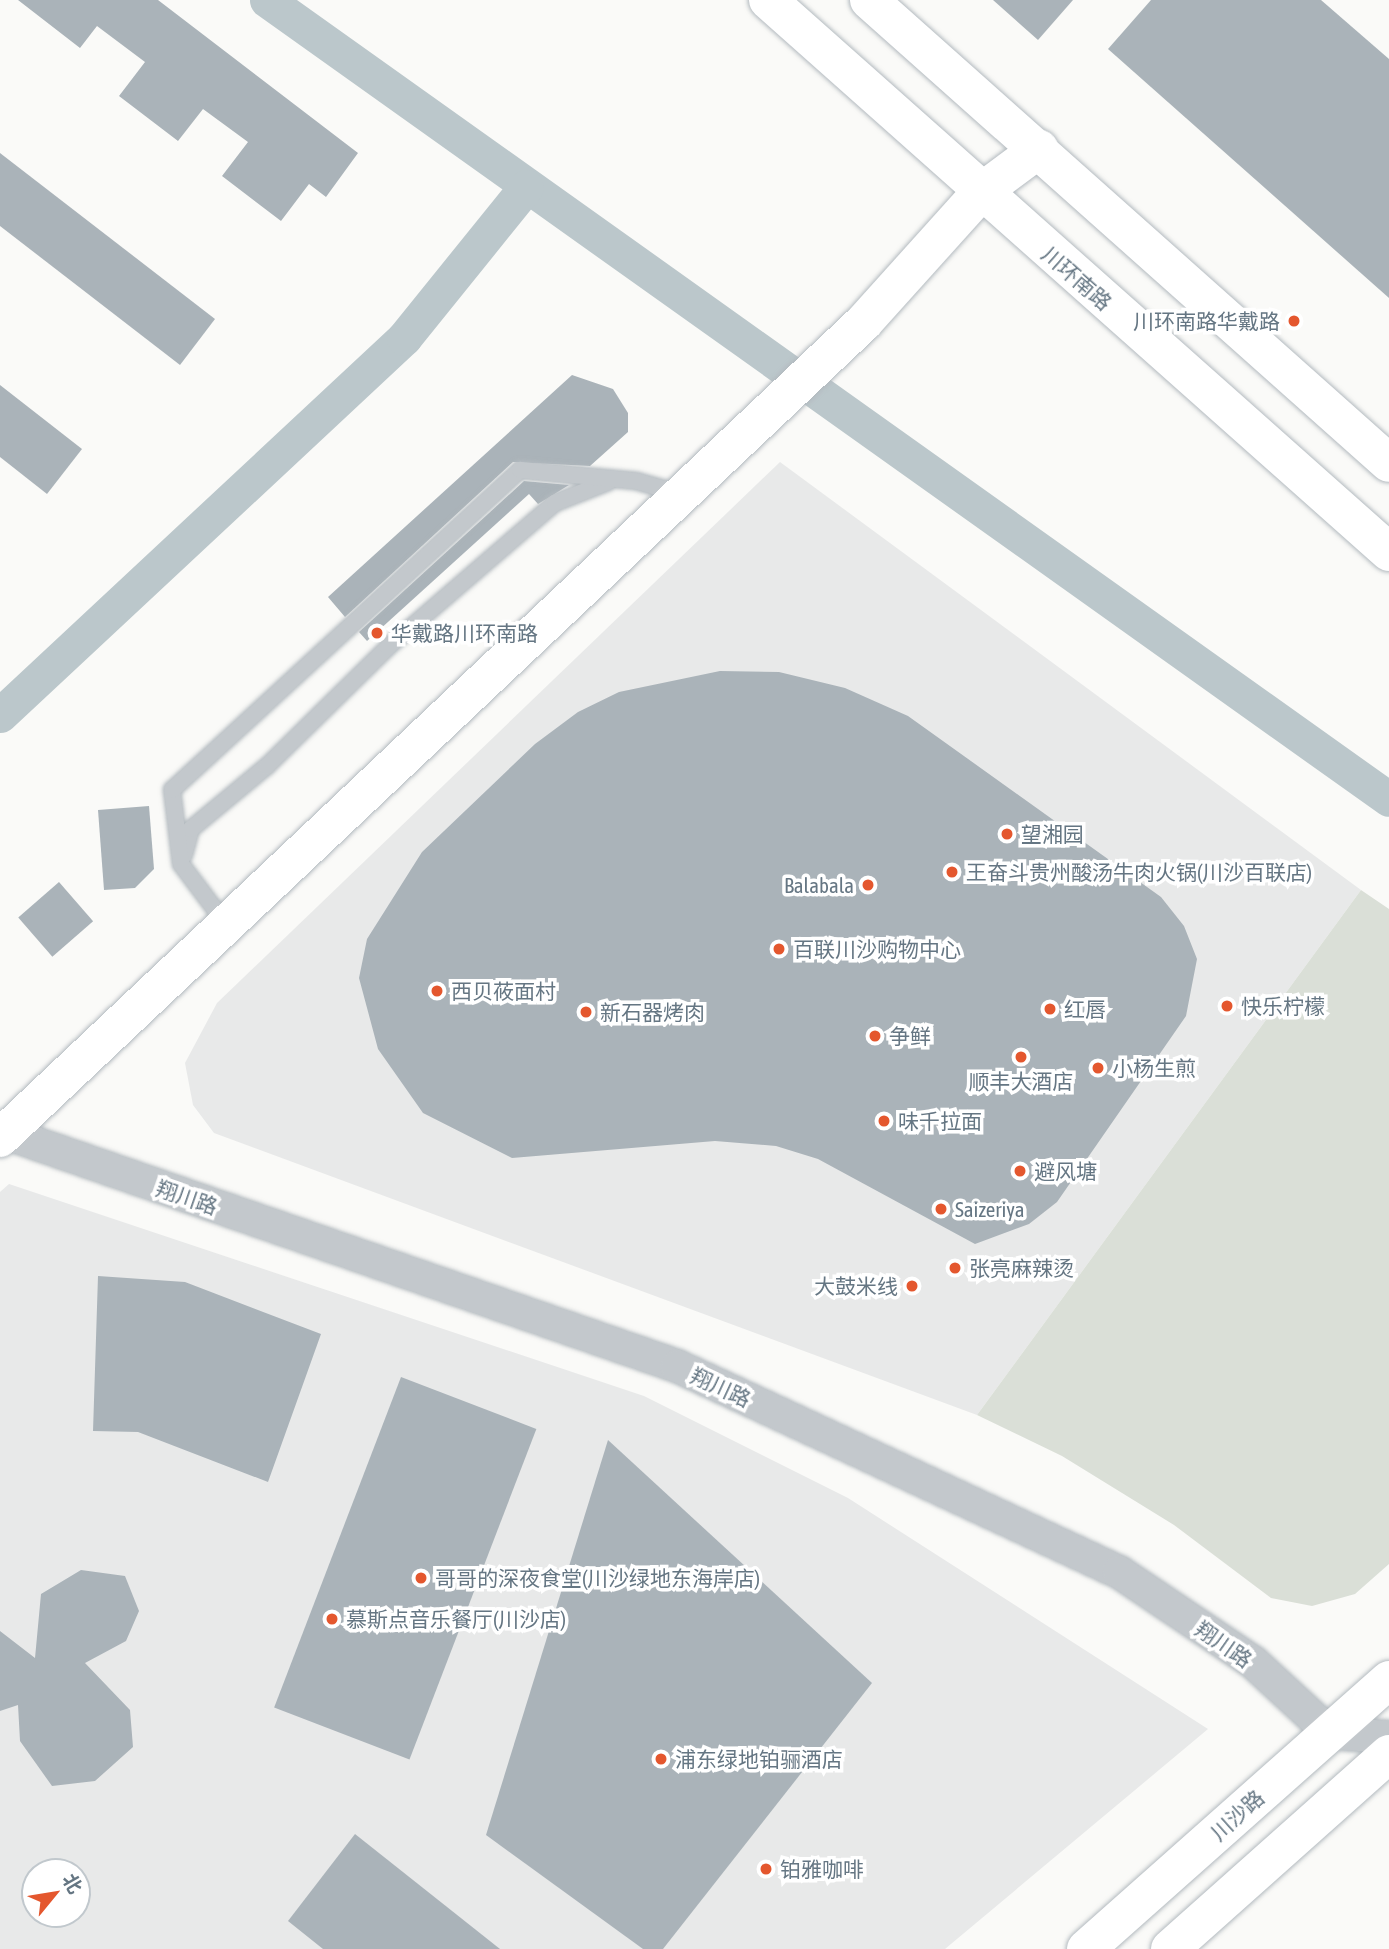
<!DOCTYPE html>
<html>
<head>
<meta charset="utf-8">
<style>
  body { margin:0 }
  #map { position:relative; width:1389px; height:1949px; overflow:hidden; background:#fafaf8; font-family:"Asap Condensed","Noto Sans SC",sans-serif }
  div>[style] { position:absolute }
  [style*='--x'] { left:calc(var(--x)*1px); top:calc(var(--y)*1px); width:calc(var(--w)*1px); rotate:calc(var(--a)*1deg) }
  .built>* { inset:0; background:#e8e9e9 }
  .green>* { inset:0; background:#dadfd7 }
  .canal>* { height:35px; margin:-17.5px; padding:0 17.5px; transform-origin:17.5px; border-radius:17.5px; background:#bbc7cb }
  .building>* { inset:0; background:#aab3b9; transform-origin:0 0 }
  .roads { filter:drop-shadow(0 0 2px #b3babf) drop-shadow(0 0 2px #b3babf) }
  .lane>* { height:16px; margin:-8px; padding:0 8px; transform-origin:8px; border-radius:8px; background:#c3c8cc }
  .street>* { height:32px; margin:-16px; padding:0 16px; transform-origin:16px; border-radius:16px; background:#c3c8cc }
  .secondary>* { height:38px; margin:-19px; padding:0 19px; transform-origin:19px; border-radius:19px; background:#fff }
  .dots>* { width:19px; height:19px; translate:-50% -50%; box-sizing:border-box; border:4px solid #fff; border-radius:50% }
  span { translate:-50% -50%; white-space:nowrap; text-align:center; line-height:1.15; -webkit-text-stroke:7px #fff; paint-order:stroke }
  .street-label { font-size:21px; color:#657683 }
  .poi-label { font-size:21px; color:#657683 }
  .right { translate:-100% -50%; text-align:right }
  .left { translate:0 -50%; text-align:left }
  .north { position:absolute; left:21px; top:1858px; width:70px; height:70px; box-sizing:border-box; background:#fff; border:2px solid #c1c8cd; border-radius:50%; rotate:60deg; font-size:19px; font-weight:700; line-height:28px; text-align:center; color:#657683 }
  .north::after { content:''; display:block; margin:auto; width:24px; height:32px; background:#e4572e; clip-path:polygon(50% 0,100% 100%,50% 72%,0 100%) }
</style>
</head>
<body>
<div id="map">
  <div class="built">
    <i style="clip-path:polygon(780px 462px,1361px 890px,977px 1415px,214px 1133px,193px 1105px,185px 1063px,217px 1003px)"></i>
    <i style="clip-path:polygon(evenodd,9px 1184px,644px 1396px,848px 1498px,1208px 1729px,945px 1949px,0 1949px,0 1192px,9px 1184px,35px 1872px,77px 1872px,77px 1914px,35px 1914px,35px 1872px)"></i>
  </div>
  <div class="green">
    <i style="clip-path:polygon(1361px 890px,1389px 909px,1389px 1564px,1355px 1594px,1312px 1606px,1271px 1598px,1174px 1525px,1062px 1456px,977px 1415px)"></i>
  </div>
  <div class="canal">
    <i style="--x:267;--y:0;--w:1377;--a:35.46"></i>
    <i style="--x:0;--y:715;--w:553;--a:-43.02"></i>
    <i style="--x:404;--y:338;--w:194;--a:-51.1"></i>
  </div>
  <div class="building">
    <i style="clip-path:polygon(18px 0,158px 0,358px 153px,326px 197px,309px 184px,281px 221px,222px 176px,248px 142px,203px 109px,178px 141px,119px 96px,145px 62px,97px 26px,80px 48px)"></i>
    <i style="clip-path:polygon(993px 0,1073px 0,1038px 40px)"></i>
    <i style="clip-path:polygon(1151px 0,1321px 0,1389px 59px,1389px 298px,1108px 49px)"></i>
    <i style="clip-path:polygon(0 153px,215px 319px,180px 365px,0 226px)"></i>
    <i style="clip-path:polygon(572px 375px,613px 389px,628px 413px,628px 432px,590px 466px,513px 462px,345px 617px,328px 597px)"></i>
    <i style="clip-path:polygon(0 385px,82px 449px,47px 494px,0 457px)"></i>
    <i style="clip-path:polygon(524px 481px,569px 485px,538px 504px,529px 494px,367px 641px,359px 632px)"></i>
    <i style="clip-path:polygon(720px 671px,779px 672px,845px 688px,908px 716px,1161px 897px,1184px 926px,1197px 959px,1186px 1016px,1057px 1202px,1029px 1224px,975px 1244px,818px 1159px,776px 1146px,715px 1141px,512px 1158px,423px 1113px,378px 1049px,359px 978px,367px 939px,422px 852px,535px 744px,578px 712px,619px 692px)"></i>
    <i style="clip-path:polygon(149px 806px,154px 869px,135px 888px,104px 890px,98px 810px)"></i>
    <i style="left:59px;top:882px;width:52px;height:54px;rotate:49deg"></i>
    <i style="clip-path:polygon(98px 1276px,185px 1282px,321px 1334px,268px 1482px,138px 1432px,93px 1431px)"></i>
    <i style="left:401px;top:1377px;width:145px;height:354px;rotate:21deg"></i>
    <i style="clip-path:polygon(608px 1440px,872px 1683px,663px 1949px,643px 1949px,486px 1835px)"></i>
    <i style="clip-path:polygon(81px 1570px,125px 1576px,139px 1611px,126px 1641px,85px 1663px,130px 1710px,133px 1747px,95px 1781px,52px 1786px,20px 1741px,18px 1705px,0 1711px,0 1631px,35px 1658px,41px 1594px)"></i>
    <i style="clip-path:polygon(355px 1834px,500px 1949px,323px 1949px,288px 1921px)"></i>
  </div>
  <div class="roads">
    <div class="lane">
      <i style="--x:184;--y:855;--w:27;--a:-75"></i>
      <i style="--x:191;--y:829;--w:99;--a:-39.7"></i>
      <i style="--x:267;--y:766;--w:170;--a:-44.5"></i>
      <i style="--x:388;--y:647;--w:221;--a:-40.8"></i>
      <i style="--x:555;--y:503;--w:57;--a:-21.6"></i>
      <i style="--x:226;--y:924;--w:75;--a:-126.9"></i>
      <i style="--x:181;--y:864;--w:75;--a:-96.9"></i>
      <i style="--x:172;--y:790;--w:473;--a:-42.6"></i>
      <i style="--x:520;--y:470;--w:117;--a:5.4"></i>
      <i style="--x:636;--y:481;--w:44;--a:15.9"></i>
    </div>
    <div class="street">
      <i style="--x:0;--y:1131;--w:717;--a:19.14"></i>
      <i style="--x:677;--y:1366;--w:488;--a:25"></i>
      <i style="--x:1119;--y:1572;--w:161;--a:33.9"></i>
      <i style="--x:1253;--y:1662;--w:105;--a:42.7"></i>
      <i style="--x:1330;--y:1733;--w:59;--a:3.9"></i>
    </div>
    <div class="secondary">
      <i style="--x:768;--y:0;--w:831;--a:41.63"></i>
      <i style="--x:869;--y:0;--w:696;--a:41.68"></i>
      <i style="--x:0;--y:1138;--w:1188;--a:-43.36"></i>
      <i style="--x:864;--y:322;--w:173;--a:-48"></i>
      <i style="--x:980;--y:193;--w:74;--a:-36.7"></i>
      <i style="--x:1086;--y:1949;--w:405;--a:-41.6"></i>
      <i style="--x:1170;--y:1949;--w:293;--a:-41.7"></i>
    </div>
  </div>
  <div class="dots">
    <i style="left:1294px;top:321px;background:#e4572e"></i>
    <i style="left:377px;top:633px;background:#e4572e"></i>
    <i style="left:1007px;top:834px;background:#e4572e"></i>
    <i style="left:952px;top:872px;background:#e4572e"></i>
    <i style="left:868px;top:885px;background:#e4572e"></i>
    <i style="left:779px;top:949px;background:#e4572e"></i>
    <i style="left:437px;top:991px;background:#e4572e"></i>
    <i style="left:1227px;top:1006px;background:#e4572e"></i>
    <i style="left:1050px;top:1009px;background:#e4572e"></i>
    <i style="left:586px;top:1012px;background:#e4572e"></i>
    <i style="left:875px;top:1036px;background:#e4572e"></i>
    <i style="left:1021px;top:1057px;background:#e4572e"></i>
    <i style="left:1098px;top:1068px;background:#e4572e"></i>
    <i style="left:884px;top:1121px;background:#e4572e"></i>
    <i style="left:1020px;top:1171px;background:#e4572e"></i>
    <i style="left:941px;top:1209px;background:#e4572e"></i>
    <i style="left:955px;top:1268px;background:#e4572e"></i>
    <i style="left:912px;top:1286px;background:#e4572e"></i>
    <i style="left:421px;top:1578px;background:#e4572e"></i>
    <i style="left:332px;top:1619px;background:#e4572e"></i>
    <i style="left:661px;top:1759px;background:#e4572e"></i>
    <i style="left:766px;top:1869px;background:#e4572e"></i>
  </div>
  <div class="street-label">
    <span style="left:1077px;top:278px;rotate:41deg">川环南路</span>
    <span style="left:187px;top:1197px;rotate:19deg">翔川路</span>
    <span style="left:721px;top:1387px;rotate:25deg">翔川路</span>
    <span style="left:1224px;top:1644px;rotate:35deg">翔川路</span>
    <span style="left:1237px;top:1815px;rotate:-42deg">川沙路</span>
  </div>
  <div class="poi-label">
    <span class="right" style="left:1280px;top:321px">川环南路华戴路</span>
    <span class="left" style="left:391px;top:633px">华戴路川环南路</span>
    <span class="left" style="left:1021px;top:834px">望湘园</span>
    <span class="left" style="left:966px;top:872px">王奋斗贵州酸汤牛肉火锅(川沙百联店)</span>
    <span class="right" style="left:854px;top:885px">Balabala</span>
    <span class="left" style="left:793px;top:949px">百联川沙购物中心</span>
    <span class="left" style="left:451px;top:991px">西贝莜面村</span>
    <span class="left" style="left:1241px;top:1006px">快乐柠檬</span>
    <span class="left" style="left:1064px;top:1009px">红唇</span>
    <span class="left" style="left:600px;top:1012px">新石器烤肉</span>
    <span class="left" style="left:889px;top:1036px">争鲜</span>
    <span class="left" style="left:1112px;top:1068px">小杨生煎</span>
    <span style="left:1021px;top:1081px">顺丰大酒店</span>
    <span class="left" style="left:898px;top:1121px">味千拉面</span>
    <span class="left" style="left:1034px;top:1171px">避风塘</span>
    <span class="left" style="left:955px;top:1209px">Saizeriya</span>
    <span class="left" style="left:969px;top:1268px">张亮麻辣烫</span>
    <span class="right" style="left:898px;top:1286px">大鼓米线</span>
    <span class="left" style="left:435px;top:1578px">哥哥的深夜食堂(川沙绿地东海岸店)</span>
    <span class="left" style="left:346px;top:1619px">慕斯点音乐餐厅(川沙店)</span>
    <span class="left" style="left:675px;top:1759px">浦东绿地铂骊酒店</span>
    <span class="left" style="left:780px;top:1869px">铂雅咖啡</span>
  </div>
  <div class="north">北</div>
</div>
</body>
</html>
